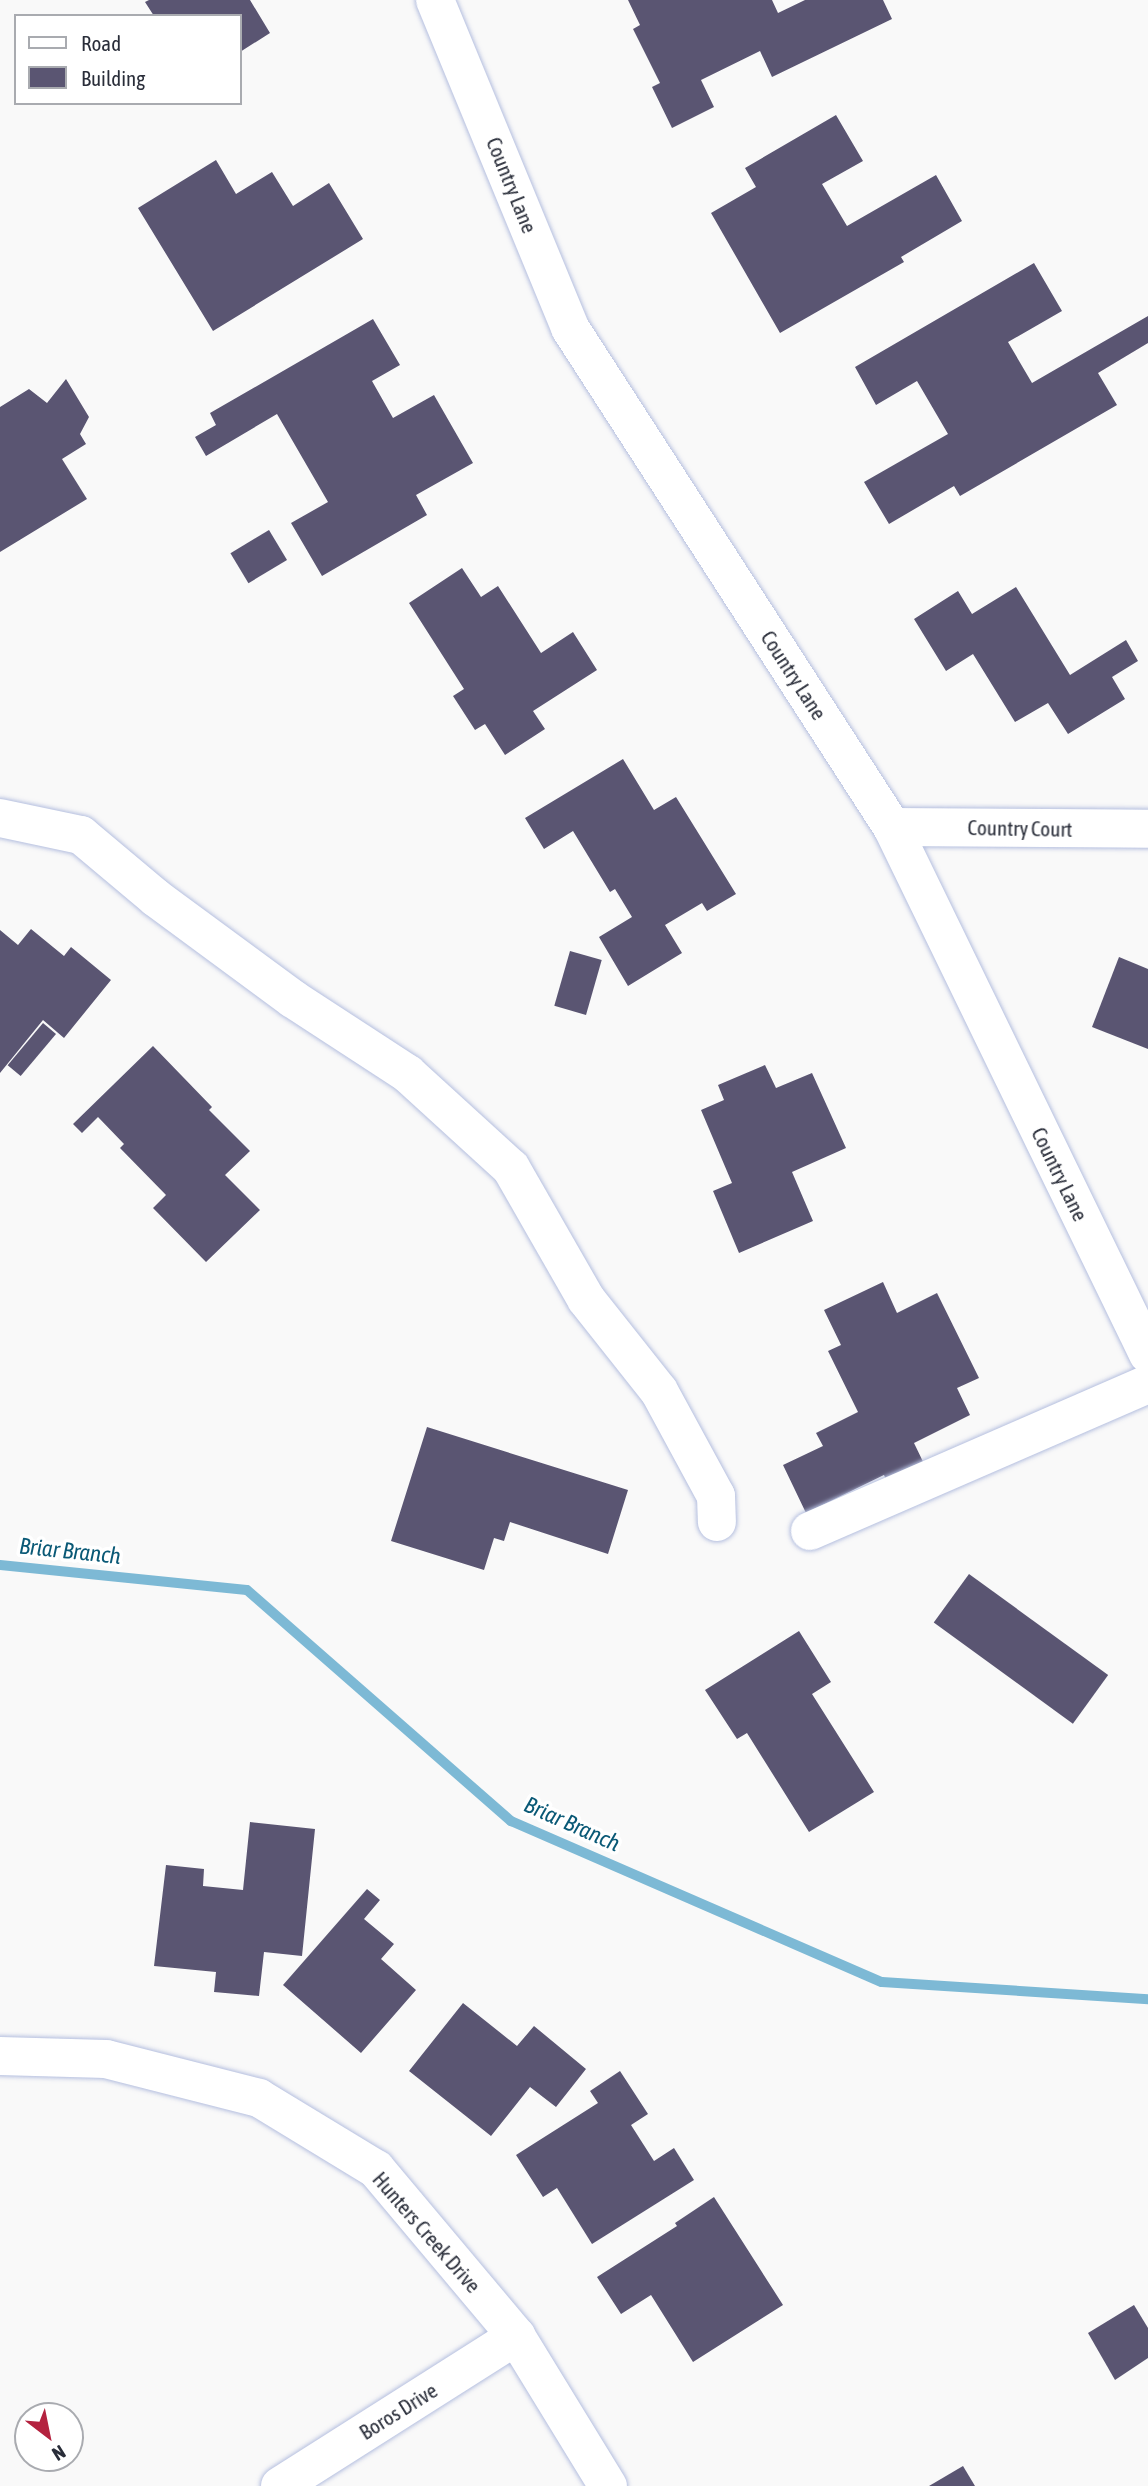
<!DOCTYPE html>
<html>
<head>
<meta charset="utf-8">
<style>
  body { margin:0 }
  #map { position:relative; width:1148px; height:2486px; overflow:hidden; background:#f9f9f9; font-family:"Asap Condensed",sans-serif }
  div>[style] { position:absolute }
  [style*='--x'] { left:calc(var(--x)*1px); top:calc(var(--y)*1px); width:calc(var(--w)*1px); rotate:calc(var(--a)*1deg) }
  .stream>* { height:10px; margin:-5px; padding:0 5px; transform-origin:5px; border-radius:5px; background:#7db9d5 }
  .building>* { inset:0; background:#5a5572; transform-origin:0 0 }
  .roads { filter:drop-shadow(0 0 2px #b5bfdf) drop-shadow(0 0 2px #b5bfdf) }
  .minor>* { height:38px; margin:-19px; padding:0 19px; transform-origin:19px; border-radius:19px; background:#fff }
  span { translate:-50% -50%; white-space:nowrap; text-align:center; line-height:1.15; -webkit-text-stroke:7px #fff; paint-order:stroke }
  .street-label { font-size:21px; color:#292d39 }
  .water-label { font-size:23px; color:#0a5976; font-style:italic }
  .legend { position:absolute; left:14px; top:14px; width:228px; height:91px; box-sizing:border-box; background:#fff; border:2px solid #a9abb0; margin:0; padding:9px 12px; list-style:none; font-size:21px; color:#292d39 }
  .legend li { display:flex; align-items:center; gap:14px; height:35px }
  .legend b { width:35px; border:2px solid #a9abb0 }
  .north { position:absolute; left:14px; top:2402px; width:70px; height:70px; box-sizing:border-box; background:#fff; border:2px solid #a9abb0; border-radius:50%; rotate:148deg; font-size:19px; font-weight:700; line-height:28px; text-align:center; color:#292d39 }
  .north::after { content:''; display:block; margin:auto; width:24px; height:32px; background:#b4223f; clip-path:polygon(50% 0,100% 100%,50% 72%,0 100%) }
</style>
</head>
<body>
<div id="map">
  <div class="stream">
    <i style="--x:0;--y:1565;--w:248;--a:5.8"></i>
    <i style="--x:247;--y:1590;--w:351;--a:41.2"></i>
    <i style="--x:511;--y:1821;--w:404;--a:23.5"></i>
    <i style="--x:882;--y:1982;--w:267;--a:3.7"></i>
  </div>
  <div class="building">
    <i style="clip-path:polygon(149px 0,250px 0,270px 33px,240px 52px,240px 16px,154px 16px,145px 2px)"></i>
    <i style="clip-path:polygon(628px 0,772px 0,778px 13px,805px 0,883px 0,892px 19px,772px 77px,760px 51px,701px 80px,714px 107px,672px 128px,652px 87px,660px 83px,633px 29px,640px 25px)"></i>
    <i style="clip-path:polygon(836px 115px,863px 161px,822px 184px,847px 226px,936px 175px,962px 221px,901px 257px,904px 262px,780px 333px,711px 213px,756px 187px,745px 168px)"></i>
    <i style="clip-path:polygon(216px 160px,236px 194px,272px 172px,293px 206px,329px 183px,363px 239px,213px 331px,138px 208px)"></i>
    <i style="clip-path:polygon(1034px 263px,1062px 311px,1008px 342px,1032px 383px,1148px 316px,1148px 343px,1098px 373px,1117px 405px,960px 496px,954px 486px,889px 524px,864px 482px,948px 434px,917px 381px,876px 405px,855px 367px)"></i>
    <i style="clip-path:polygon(373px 319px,400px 365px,372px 381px,393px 418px,434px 395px,473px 463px,416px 495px,427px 515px,322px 576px,291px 523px,328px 502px,277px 414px,206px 456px,195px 437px,216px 425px,210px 413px)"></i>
    <i style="clip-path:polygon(66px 379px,89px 417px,80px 434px,86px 444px,62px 459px,87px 499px,0 552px,0 407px,29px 389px,47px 403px)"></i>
    <i style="left:269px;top:530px;width:35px;height:45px;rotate:59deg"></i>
    <i style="clip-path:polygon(462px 568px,481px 597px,498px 586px,541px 653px,573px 632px,597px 670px,533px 711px,545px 729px,505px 755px,485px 724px,475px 730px,453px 696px,464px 689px,409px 603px)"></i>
    <i style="clip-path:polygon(1016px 587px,1070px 675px,1126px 640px,1138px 661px,1112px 677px,1125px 699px,1068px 734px,1048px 703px,1015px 722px,973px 654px,946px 671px,914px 619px,958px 591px,972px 614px)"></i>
    <i style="clip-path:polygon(623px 759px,654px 810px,676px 797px,736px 894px,707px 911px,702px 903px,665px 925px,682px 953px,628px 986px,599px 937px,632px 917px,615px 889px,610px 892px,573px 831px,544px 849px,525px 818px)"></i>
    <i style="clip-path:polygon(31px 929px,64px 956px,71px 947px,111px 980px,64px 1038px,43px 1020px,0 1073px,0 930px,18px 945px)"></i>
    <i style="left:570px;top:951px;width:33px;height:57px;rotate:16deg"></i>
    <i style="clip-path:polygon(1119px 957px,1148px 969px,1148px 1049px,1092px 1027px)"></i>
    <i style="left:43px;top:1023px;width:17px;height:55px;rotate:40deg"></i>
    <i style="clip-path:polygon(153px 1046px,212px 1107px,209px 1110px,250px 1151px,225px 1175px,260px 1210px,206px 1262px,153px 1208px,166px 1195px,120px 1148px,124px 1144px,98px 1117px,82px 1133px,73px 1124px)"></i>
    <i style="clip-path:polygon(765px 1065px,776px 1088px,812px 1073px,846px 1148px,792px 1172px,813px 1221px,739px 1253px,713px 1191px,732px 1183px,701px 1110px,724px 1100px,718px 1085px)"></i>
    <i style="clip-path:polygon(883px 1282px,897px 1313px,937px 1293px,979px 1378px,957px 1388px,970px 1415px,914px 1443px,928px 1472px,891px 1490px,884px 1475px,806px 1513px,783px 1465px,823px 1446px,816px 1433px,858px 1412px,828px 1351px,841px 1345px,824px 1310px)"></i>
    <i style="clip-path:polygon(427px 1427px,628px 1490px,608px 1554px,510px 1522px,504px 1541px,494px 1538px,484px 1570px,391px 1541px)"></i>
    <i style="left:969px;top:1574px;width:172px;height:60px;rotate:36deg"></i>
    <i style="clip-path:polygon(799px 1631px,831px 1682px,812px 1694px,874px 1792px,809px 1832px,747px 1733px,737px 1739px,705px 1690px)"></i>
    <i style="clip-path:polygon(250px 1822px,315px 1829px,302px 1956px,264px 1952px,259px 1996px,214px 1992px,216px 1972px,154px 1966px,166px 1865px,204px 1869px,203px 1886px,243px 1890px)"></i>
    <i style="clip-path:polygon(367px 1889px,380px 1900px,364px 1919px,394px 1944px,381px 1959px,416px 1990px,361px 2053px,283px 1985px)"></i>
    <i style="clip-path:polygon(463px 2003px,517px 2046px,534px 2026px,586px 2069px,556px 2107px,530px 2087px,491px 2136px,409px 2071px)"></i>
    <i style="clip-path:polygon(620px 2071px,648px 2114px,631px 2125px,654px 2161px,674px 2148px,694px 2180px,592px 2244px,557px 2188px,543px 2197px,516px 2155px,598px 2103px,590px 2091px)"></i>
    <i style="clip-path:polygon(714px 2197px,783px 2305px,693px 2362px,651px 2295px,621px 2314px,597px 2277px,677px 2226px,675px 2223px)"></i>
    <i style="clip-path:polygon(1134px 2305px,1148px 2328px,1148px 2358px,1115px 2380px,1088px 2333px)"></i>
    <i style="clip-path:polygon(963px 2466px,975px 2486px,929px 2486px)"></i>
  </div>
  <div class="roads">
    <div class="minor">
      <i style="--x:435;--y:0;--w:355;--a:67.6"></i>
      <i style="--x:570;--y:328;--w:594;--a:57.17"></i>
      <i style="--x:892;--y:827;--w:586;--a:64.09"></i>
      <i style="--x:0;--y:818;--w:83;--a:11.9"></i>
      <i style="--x:81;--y:835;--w:98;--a:40"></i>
      <i style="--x:156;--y:898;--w:170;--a:36.4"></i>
      <i style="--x:293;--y:999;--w:137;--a:33.1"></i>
      <i style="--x:408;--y:1074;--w:139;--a:42.4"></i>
      <i style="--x:511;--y:1168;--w:151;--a:60.2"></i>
      <i style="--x:586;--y:1299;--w:117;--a:51.6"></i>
      <i style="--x:659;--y:1391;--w:119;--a:61.5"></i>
      <i style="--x:716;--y:1496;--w:26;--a:88"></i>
      <i style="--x:892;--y:827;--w:256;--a:0.4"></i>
      <i style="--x:810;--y:1531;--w:369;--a:-23.5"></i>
      <i style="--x:0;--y:2056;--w:106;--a:1.6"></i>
      <i style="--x:106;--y:2059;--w:158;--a:14.3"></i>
      <i style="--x:259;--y:2098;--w:137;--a:31.3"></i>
      <i style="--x:376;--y:2169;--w:218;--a:50"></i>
      <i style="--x:516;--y:2336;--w:176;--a:58.5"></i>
      <i style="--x:280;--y:2486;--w:280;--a:-32.4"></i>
    </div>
  </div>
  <div class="street-label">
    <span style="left:512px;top:185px;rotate:68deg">Country Lane</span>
    <span style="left:794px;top:675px;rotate:57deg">Country Lane</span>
    <span style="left:1020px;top:828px;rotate:1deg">Country Court</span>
    <span style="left:1060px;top:1174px;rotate:64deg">Country Lane</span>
    <span style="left:427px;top:2232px;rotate:49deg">Hunters Creek Drive</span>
    <span style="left:398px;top:2411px;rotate:-32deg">Boros Drive</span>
  </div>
  <div class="water-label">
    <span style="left:70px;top:1551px;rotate:6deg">Briar Branch</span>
    <span style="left:572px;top:1824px;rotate:24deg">Briar Branch</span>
  </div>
  <ul class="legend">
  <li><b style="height:9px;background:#fff"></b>Road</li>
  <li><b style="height:19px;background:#5a5572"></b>Building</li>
  </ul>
  <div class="north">N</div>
</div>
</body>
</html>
